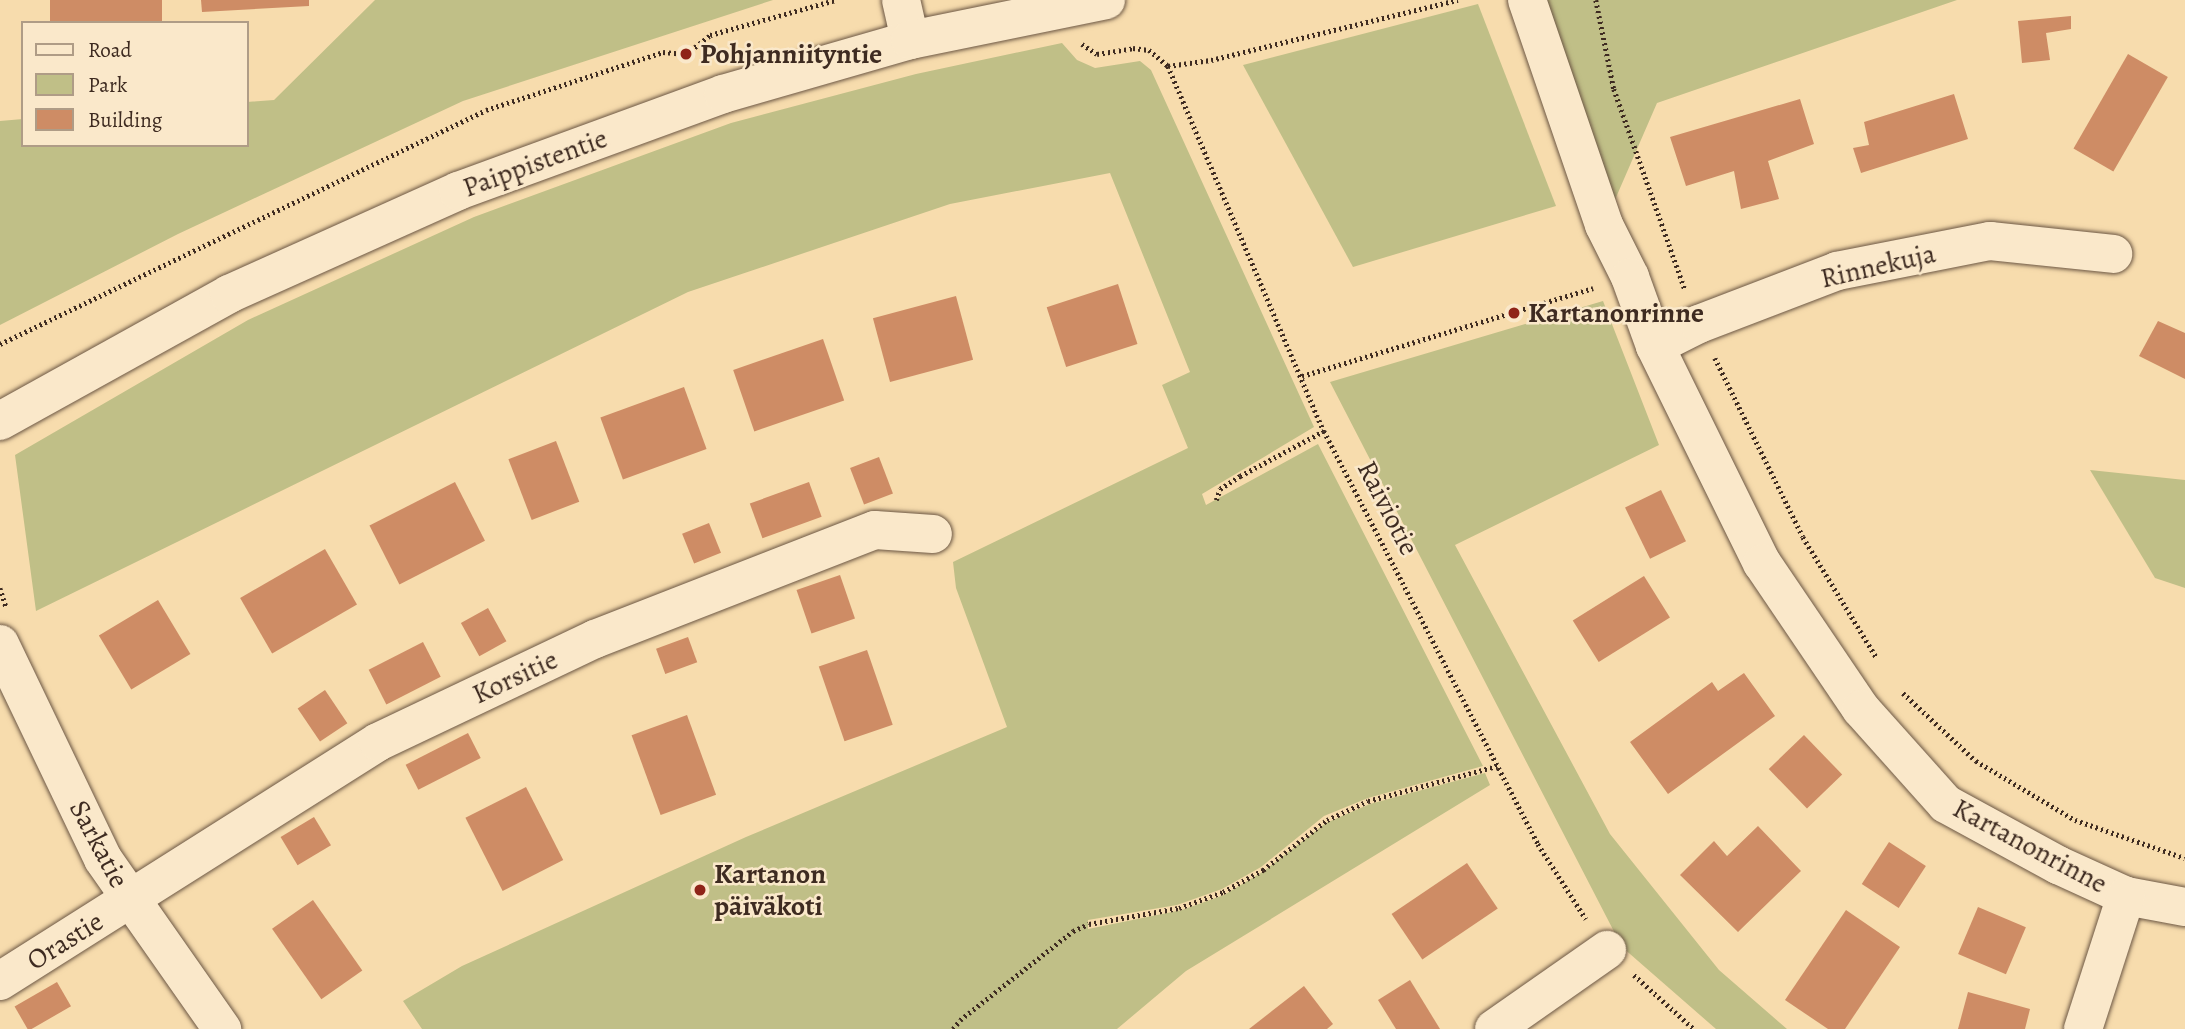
<!DOCTYPE html>
<html>
<head>
<meta charset="utf-8">
<style>
  body { margin:0 }
  #map { position:relative; width:2185px; height:1029px; overflow:hidden; background:#f7dcad; font-family:Alegreya,serif }
  div>[style] { position:absolute }
  [style*='--x'] { left:calc(var(--x)*1px); top:calc(var(--y)*1px); width:calc(var(--w)*1px); rotate:calc(var(--a)*1deg) }
  .green>* { inset:0; background:#c0bf87 }
  .building>* { inset:0; background:#ce8c65; transform-origin:0 0 }
  .path>* { height:4.5px; margin-top:-2.25px; transform-origin:0; background:repeating-linear-gradient(90deg,#3e2b21 0 2px,transparent 0 5.5px) }
  .roads { filter:drop-shadow(0 0 2px #6c5744) drop-shadow(0 0 2px #6c5744) }
  .minor>* { height:38px; margin:-19px; padding:0 19px; transform-origin:19px; border-radius:19px; background:#fae8ca }
  .dots>* { width:19px; height:19px; translate:-50% -50%; box-sizing:border-box; border:4px solid #fae8ca; border-radius:50% }
  span { translate:-50% -50%; white-space:nowrap; text-align:center; line-height:1.15; -webkit-text-stroke:5px #fae8ca; paint-order:stroke }
  .poi-label { font-size:28px; color:#3e2b21; font-weight:700 }
  .left { translate:0 -50%; text-align:left }
  .street-label { font-size:28px; color:#3e2b21 }
  .legend { position:absolute; left:21px; top:21px; width:228px; height:126px; box-sizing:border-box; background:#fae8ca; border:2px solid #af9c86; margin:0; padding:9px 12px; list-style:none; font-size:21px; color:#3e2b21 }
  .legend li { display:flex; align-items:center; gap:14px; height:35px }
  .legend b { width:35px; border:2px solid #af9c86 }
</style>
</head>
<body>
<div id="map">
  <div class="green">
    <i style="clip-path:polygon(375px 0,773px 0,463px 101px,178px 234px,0 325px,0 121px,23px 119px,23px 145px,247px 145px,247px 102px,274px 100px)"></i>
    <i style="clip-path:polygon(1530px 0,1957px 0,1657px 103px,1604px 225px)"></i>
    <i style="clip-path:polygon(1478px 4px,1556px 206px,1353px 267px,1243px 65px)"></i>
    <i style="clip-path:polygon(1062px 43px,1077px 60px,1095px 68px,1140px 61px,1151px 70px,1314px 427px,1202px 494px,1206px 505px,1318px 444px,1483px 766px,1368px 798px,1324px 816px,1261px 867px,1222px 889px,1177px 905px,1088px 920px,1088px 929px,1182px 910px,1224px 895px,1264px 871px,1326px 823px,1370px 804px,1485px 773px,1490px 785px,1186px 971px,1117px 1029px,422px 1029px,403px 1001px,462px 966px,746px 837px,1007px 727px,956px 588px,953px 562px,1188px 448px,1162px 385px,1190px 372px,1110px 173px,950px 204px,688px 292px,36px 611px,15px 455px,248px 320px,474px 217px,731px 123px,916px 74px)"></i>
    <i style="clip-path:polygon(1603px 301px,1659px 445px,1455px 545px,1610px 834px,1719px 970px,1787px 1029px,1716px 1029px,1622px 947px,1330px 382px)"></i>
    <i style="clip-path:polygon(2090px 470px,2185px 480px,2185px 588px,2155px 578px)"></i>
  </div>
  <div class="building">
    <i style="left:50px;top:0;width:112px;height:23px"></i>
    <i style="clip-path:polygon(201px 0,309px 0,309px 6px,202px 12px)"></i>
    <i style="clip-path:polygon(2071px 16px,2071px 29px,2046px 33px,2050px 60px,2022px 63px,2018px 21px)"></i>
    <i style="left:2128px;top:54px;width:46px;height:109px;rotate:30deg"></i>
    <i style="clip-path:polygon(1954px 94px,1968px 139px,1861px 173px,1853px 148px,1869px 145px,1864px 122px)"></i>
    <i style="clip-path:polygon(1800px 99px,1814px 144px,1768px 161px,1779px 199px,1741px 209px,1734px 171px,1686px 186px,1670px 137px)"></i>
    <i style="left:1118px;top:284px;width:63px;height:75px;rotate:72deg"></i>
    <i style="left:956px;top:296px;width:66px;height:86px;rotate:75deg"></i>
    <i style="clip-path:polygon(2158px 321px,2185px 333px,2185px 379px,2139px 356px)"></i>
    <i style="left:823px;top:339px;width:65px;height:95px;rotate:71deg"></i>
    <i style="left:684px;top:387px;width:66px;height:89px;rotate:70deg"></i>
    <i style="left:556px;top:441px;width:65px;height:51px;rotate:69deg"></i>
    <i style="left:879px;top:457px;width:39px;height:31px;rotate:69deg"></i>
    <i style="left:455px;top:482px;width:66px;height:96px;rotate:63deg"></i>
    <i style="left:809px;top:482px;width:37px;height:63px;rotate:70deg"></i>
    <i style="left:1661px;top:490px;width:57px;height:40px;rotate:64deg"></i>
    <i style="left:709px;top:523px;width:32px;height:29px;rotate:68deg"></i>
    <i style="left:325px;top:549px;width:64px;height:98px;rotate:60deg"></i>
    <i style="left:840px;top:575px;width:46px;height:46px;rotate:71deg"></i>
    <i style="left:1644px;top:576px;width:49px;height:84px;rotate:58deg"></i>
    <i style="left:158px;top:600px;width:63px;height:69px;rotate:59deg"></i>
    <i style="left:488px;top:608px;width:38px;height:31px;rotate:61deg"></i>
    <i style="left:688px;top:637px;width:27px;height:34px;rotate:70deg"></i>
    <i style="left:423px;top:642px;width:39px;height:61px;rotate:63deg"></i>
    <i style="left:867px;top:650px;width:79px;height:51px;rotate:71deg"></i>
    <i style="clip-path:polygon(1744px 673px,1775px 716px,1668px 794px,1630px 742px,1712px 682px,1718px 691px)"></i>
    <i style="left:325px;top:690px;width:40px;height:33px;rotate:56deg"></i>
    <i style="left:687px;top:715px;width:85px;height:59px;rotate:70deg"></i>
    <i style="left:468px;top:733px;width:28px;height:70px;rotate:63deg"></i>
    <i style="left:1804px;top:735px;width:55px;height:49px;rotate:46deg"></i>
    <i style="left:526px;top:787px;width:82px;height:68px;rotate:63deg"></i>
    <i style="left:314px;top:817px;width:33px;height:39px;rotate:59deg"></i>
    <i style="clip-path:polygon(1758px 826px,1801px 871px,1738px 932px,1680px 875px,1714px 841px,1727px 856px)"></i>
    <i style="left:1889px;top:842px;width:44px;height:50px;rotate:33deg"></i>
    <i style="left:1467px;top:863px;width:55px;height:91px;rotate:56deg"></i>
    <i style="left:313px;top:900px;width:86px;height:50px;rotate:55deg"></i>
    <i style="left:1978px;top:907px;width:52px;height:51px;rotate:23deg"></i>
    <i style="clip-path:polygon(1846px 910px,1900px 947px,1845px 1029px,1828px 1029px,1785px 1000px)"></i>
    <i style="clip-path:polygon(1410px 980px,1440px 1029px,1396px 1029px,1378px 1000px)"></i>
    <i style="left:57px;top:982px;width:28px;height:49px;rotate:60deg"></i>
    <i style="clip-path:polygon(1304px 986px,1333px 1024px,1327px 1029px,1249px 1029px)"></i>
    <i style="clip-path:polygon(1968px 992px,2030px 1009px,2025px 1029px,1958px 1029px)"></i>
  </div>
  <div class="path">
    <i style="--x:1596;--y:0;--w:91;--a:78.6"></i>
    <i style="--x:1614;--y:89;--w:213;--a:70.5"></i>
    <i style="--x:1082;--y:44;--w:18;--a:34"></i>
    <i style="--x:1097;--y:54;--w:36;--a:-9"></i>
    <i style="--x:1133;--y:48;--w:16;--a:7"></i>
    <i style="--x:1149;--y:50;--w:25;--a:40"></i>
    <i style="--x:1168;--y:66;--w:43;--a:-7.9"></i>
    <i style="--x:1211;--y:60;--w:254;--a:-13.7"></i>
    <i style="--x:1168;--y:66;--w:397;--a:66.9"></i>
    <i style="--x:1324;--y:431;--w:465;--a:62.6"></i>
    <i style="--x:1538;--y:844;--w:89;--a:57.4"></i>
    <i style="--x:0;--y:344;--w:539;--a:-25.71"></i>
    <i style="--x:486;--y:110;--w:186;--a:-18.1"></i>
    <i style="--x:663;--y:52;--w:23;--a:5"></i>
    <i style="--x:686;--y:54;--w:31;--a:-38"></i>
    <i style="--x:710;--y:35;--w:130;--a:-15.6"></i>
    <i style="--x:1715;--y:358;--w:199;--a:63.8"></i>
    <i style="--x:1803;--y:537;--w:142;--a:58.6"></i>
    <i style="--x:1302;--y:376;--w:304;--a:-16.8"></i>
    <i style="--x:1216;--y:500;--w:12;--a:-70"></i>
    <i style="--x:1220;--y:489;--w:24;--a:-33"></i>
    <i style="--x:1240;--y:476;--w:95;--a:-28.2"></i>
    <i style="--x:0;--y:588;--w:20;--a:72"></i>
    <i style="--x:1903;--y:693;--w:100;--a:43"></i>
    <i style="--x:1976;--y:761;--w:115;--a:30.8"></i>
    <i style="--x:2075;--y:820;--w:116;--a:19.1"></i>
    <i style="--x:1634;--y:975;--w:81;--a:42"></i>
    <i style="--x:953;--y:1029;--w:11;--a:-52"></i>
    <i style="--x:960;--y:1020;--w:144;--a:-38.2"></i>
    <i style="--x:1073;--y:931;--w:17;--a:-24"></i>
    <i style="--x:1089;--y:924;--w:91;--a:-10.1"></i>
    <i style="--x:1179;--y:908;--w:47;--a:-20"></i>
    <i style="--x:1223;--y:892;--w:46;--a:-28.8"></i>
    <i style="--x:1263;--y:870;--w:81;--a:-38"></i>
    <i style="--x:1327;--y:820;--w:45;--a:-24.9"></i>
    <i style="--x:1368;--y:801;--w:134;--a:-15.2"></i>
  </div>
  <div class="roads">
    <div class="minor">
      <i style="--x:901;--y:0;--w:41;--a:77.3"></i>
      <i style="--x:1527;--y:0;--w:238;--a:71.1"></i>
      <i style="--x:1604;--y:225;--w:58;--a:63.4"></i>
      <i style="--x:1630;--y:277;--w:73;--a:70.1"></i>
      <i style="--x:1655;--y:346;--w:242;--a:63.8"></i>
      <i style="--x:1762;--y:563;--w:176;--a:55.9"></i>
      <i style="--x:1861;--y:709;--w:127;--a:48.2"></i>
      <i style="--x:1946;--y:804;--w:128;--a:28.6"></i>
      <i style="--x:2058;--y:865;--w:75;--a:24.5"></i>
      <i style="--x:2126;--y:896;--w:60;--a:10.6"></i>
      <i style="--x:1655;--y:346;--w:49;--a:-26.6"></i>
      <i style="--x:1699;--y:324;--w:148;--a:-21"></i>
      <i style="--x:1837;--y:271;--w:156;--a:-11.1"></i>
      <i style="--x:1990;--y:241;--w:124;--a:6"></i>
      <i style="--x:0;--y:421;--w:262;--a:-29"></i>
      <i style="--x:229;--y:294;--w:251;--a:-24.2"></i>
      <i style="--x:458;--y:191;--w:282;--a:-20.1"></i>
      <i style="--x:723;--y:94;--w:195;--a:-16.1"></i>
      <i style="--x:910;--y:40;--w:200;--a:-11.5"></i>
      <i style="--x:0;--y:644;--w:238;--a:64.4"></i>
      <i style="--x:103;--y:859;--w:208;--a:55"></i>
      <i style="--x:0;--y:981;--w:447;--a:-32.3"></i>
      <i style="--x:378;--y:742;--w:240;--a:-25.4"></i>
      <i style="--x:595;--y:639;--w:300;--a:-21.3"></i>
      <i style="--x:875;--y:530;--w:58;--a:3.9"></i>
      <i style="--x:1494;--y:1029;--w:138;--a:-35"></i>
      <i style="--x:2083;--y:1029;--w:140;--a:-72.1"></i>
    </div>
  </div>
  <div class="dots">
    <i style="left:686px;top:54px;background:#8f2418"></i>
    <i style="left:1514px;top:313px;background:#8f2418"></i>
    <i style="left:700px;top:890px;background:#8f2418"></i>
  </div>
  <div class="poi-label">
    <span class="left" style="left:700px;top:54px">Pohjanniityntie</span>
    <span class="left" style="left:1528px;top:313px">Kartanonrinne</span>
    <span class="left" style="left:714px;top:890px">Kartanon<br>päiväkoti</span>
  </div>
  <div class="street-label">
    <span style="left:535px;top:163px;rotate:-20deg">Paippistentie</span>
    <span style="left:1878px;top:266px;rotate:-13deg">Rinnekuja</span>
    <span style="left:1388px;top:508px;rotate:63deg">Raiviotie</span>
    <span style="left:515px;top:677px;rotate:-25deg">Korsitie</span>
    <span style="left:99px;top:844px;rotate:62deg">Sarkatie</span>
    <span style="left:2030px;top:846px;rotate:28deg">Kartanonrinne</span>
    <span style="left:65px;top:941px;rotate:-32deg">Orastie</span>
  </div>
  <ul class="legend">
  <li><b style="height:9px;background:#fae8ca"></b>Road</li>
  <li><b style="height:19px;background:#c0bf87"></b>Park</li>
  <li><b style="height:19px;background:#ce8c65"></b>Building</li>
  </ul>
</div>
</body>
</html>
